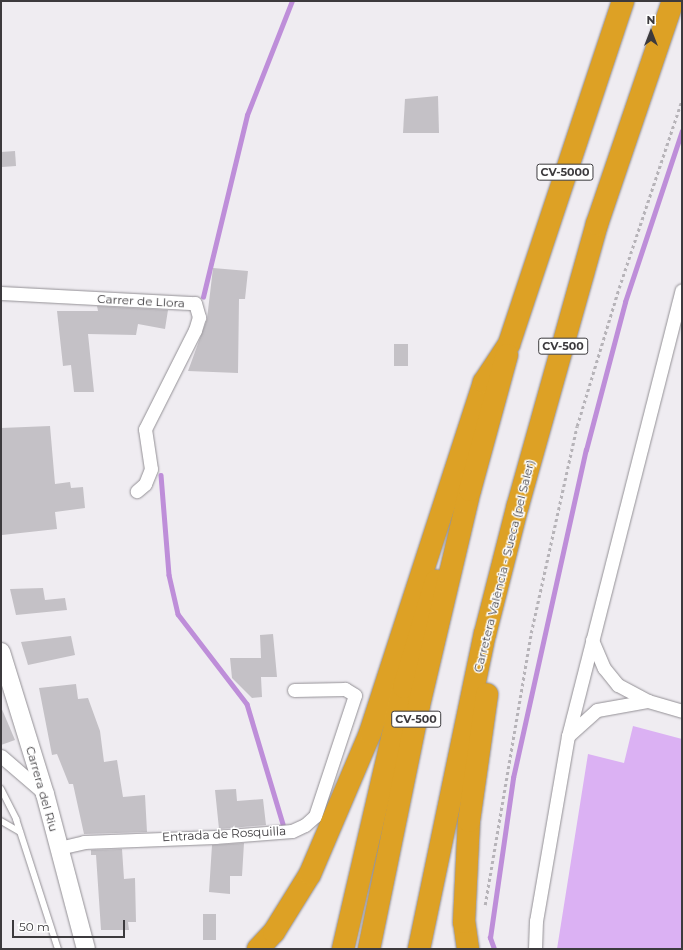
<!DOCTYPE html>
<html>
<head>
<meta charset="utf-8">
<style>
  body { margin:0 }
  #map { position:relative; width:683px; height:950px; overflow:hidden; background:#efecf1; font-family:Montserrat,sans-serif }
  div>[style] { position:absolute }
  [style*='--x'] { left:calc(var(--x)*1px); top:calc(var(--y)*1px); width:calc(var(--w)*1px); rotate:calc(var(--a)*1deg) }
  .green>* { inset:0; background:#dbb1f3 }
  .stream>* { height:4.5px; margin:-2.25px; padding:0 2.25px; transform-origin:2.25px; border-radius:2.25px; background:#be8ed9 }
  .building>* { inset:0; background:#c4c1c6; transform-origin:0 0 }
  .path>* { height:2.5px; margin-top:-1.25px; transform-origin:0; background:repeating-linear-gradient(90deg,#b6b3b8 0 3px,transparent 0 6px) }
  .roads { filter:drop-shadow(0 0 1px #939095) drop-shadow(0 0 1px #939095) }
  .lane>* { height:6px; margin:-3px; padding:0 3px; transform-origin:3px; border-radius:3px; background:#fff }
  .street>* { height:13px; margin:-6.5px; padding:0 6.5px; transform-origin:6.5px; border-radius:6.5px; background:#fff }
  .secondary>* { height:18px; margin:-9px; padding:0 9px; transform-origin:9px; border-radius:9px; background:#fff }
  .highway>* { height:22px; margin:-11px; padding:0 11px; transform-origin:11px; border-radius:11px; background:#dda125 }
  span { translate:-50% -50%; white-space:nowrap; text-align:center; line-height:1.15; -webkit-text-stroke:3px #fff; paint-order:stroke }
  .shield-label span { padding:1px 3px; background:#fff; border:1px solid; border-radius:3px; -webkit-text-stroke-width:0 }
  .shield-label { font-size:11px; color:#3c3a3d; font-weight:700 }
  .street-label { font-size:12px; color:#3c3a3d }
  .frame { position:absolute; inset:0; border:2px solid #3c3a3d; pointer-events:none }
  .north { position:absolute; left:631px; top:12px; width:40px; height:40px; -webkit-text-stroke:3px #fff; paint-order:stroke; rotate:0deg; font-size:11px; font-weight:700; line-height:16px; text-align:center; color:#3c3a3d }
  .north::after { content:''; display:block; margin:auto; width:14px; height:18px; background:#3c3a3d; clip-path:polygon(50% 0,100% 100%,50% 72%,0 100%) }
  .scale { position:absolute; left:12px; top:920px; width:113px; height:18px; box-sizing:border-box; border:2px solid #3c3a3d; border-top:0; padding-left:5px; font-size:12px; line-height:14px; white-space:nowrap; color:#3c3a3d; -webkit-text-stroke:3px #fff; paint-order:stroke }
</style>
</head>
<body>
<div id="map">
  <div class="green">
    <i style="clip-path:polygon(633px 726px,682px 739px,682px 949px,557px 949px,588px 754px,624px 763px)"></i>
  </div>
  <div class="stream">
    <i style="--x:203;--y:297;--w:187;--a:-76.4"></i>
    <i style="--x:247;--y:115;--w:123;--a:-68.5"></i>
    <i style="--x:161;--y:475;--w:100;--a:85.4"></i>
    <i style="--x:169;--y:575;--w:40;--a:77"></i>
    <i style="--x:178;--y:614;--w:113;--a:52.5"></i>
    <i style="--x:247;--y:704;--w:125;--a:73.3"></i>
    <i style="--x:494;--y:949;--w:12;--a:-110"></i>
    <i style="--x:490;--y:938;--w:162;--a:-81.8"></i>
    <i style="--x:513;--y:778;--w:336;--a:-77.5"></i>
    <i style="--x:586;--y:450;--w:153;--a:-75.2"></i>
    <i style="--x:625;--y:302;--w:180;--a:-71.6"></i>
  </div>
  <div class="building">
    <i style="clip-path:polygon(438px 96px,439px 133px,403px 133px,405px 99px)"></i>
    <i style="left:15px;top:151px;width:15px;height:14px;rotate:86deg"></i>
    <i style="clip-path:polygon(213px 268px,248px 271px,245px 299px,239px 299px,238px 373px,188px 371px,207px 319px)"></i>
    <i style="clip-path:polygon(97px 306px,168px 310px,165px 329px,138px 324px,136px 335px,88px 334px,94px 392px,74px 392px,71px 365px,63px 366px,57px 311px,98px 311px)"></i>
    <i style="left:394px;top:344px;width:14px;height:22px"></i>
    <i style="clip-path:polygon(50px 426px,55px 484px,70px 482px,71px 488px,83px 487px,85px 508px,55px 512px,57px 529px,2px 535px,1px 428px)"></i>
    <i style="clip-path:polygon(43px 588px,45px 600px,65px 598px,67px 610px,16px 615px,10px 589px)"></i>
    <i style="clip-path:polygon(273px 634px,277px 677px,261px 677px,262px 697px,252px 698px,232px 678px,230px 658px,261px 658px,260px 635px)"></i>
    <i style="clip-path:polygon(71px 636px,75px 655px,28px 665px,21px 642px)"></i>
    <i style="clip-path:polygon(76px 684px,78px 699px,88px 698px,100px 731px,104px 762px,117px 760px,123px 797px,145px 795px,147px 832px,84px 834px,73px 784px,69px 784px,57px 754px,52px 755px,39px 688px)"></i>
    <i style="clip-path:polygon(1px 707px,15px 740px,1px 745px)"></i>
    <i style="clip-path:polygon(236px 789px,237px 801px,263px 799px,266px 825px,219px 829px,215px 790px)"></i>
    <i style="clip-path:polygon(244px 843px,242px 876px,230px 876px,230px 894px,209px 892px,212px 845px)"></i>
    <i style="clip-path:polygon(122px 849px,124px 879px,135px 878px,136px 922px,128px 922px,129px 930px,101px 930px,96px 855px,91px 855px,91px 850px)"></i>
    <i style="left:203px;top:914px;width:13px;height:26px"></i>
  </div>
  <div class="path">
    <i style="--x:485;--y:905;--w:276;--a:-80.4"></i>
    <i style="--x:531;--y:633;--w:212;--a:-77.5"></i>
    <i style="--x:577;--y:426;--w:144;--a:-73.1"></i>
    <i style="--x:619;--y:288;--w:198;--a:-71.5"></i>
  </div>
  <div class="roads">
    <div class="lane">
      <i style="--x:1;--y:789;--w:34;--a:63"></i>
      <i style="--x:16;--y:819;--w:137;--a:72.1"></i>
      <i style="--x:1;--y:821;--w:22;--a:30"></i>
    </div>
    <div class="street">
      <i style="--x:1;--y:293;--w:194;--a:3"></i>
      <i style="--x:195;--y:303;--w:15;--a:74"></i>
      <i style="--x:199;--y:317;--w:14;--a:107"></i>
      <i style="--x:195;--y:330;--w:111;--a:116.8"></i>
      <i style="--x:145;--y:429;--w:40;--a:81.5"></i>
      <i style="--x:151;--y:469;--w:16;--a:112"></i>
      <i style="--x:145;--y:484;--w:11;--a:139"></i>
      <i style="--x:592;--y:640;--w:30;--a:67"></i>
      <i style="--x:604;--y:668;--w:22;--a:51"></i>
      <i style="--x:618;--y:685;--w:34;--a:28"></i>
      <i style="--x:648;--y:701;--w:35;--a:16"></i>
      <i style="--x:568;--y:736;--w:39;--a:-42"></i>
      <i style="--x:597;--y:710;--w:52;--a:-10"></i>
      <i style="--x:1;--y:756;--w:58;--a:40.8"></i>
      <i style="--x:59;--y:848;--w:26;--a:-13"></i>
      <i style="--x:84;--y:842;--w:131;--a:-2.2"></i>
      <i style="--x:215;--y:837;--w:77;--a:-4.5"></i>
      <i style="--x:292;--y:831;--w:14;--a:-25"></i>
      <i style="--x:305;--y:825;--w:13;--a:-42"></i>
      <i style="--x:315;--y:816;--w:127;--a:-71.7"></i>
      <i style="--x:355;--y:695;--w:12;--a:-149"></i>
      <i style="--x:345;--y:689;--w:51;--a:178.9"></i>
      <i style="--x:535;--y:949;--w:28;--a:-88"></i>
      <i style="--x:536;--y:921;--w:188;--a:-80.2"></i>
      <i style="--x:568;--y:736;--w:460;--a:-75.7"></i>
    </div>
    <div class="secondary">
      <i style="--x:1;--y:652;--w:149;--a:72.8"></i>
      <i style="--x:45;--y:794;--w:160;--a:75.2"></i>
    </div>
    <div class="highway">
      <i style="--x:258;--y:949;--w:23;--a:-47"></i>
      <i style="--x:274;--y:932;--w:68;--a:-58.2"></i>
      <i style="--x:310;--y:874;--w:153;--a:-66.9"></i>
      <i style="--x:370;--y:733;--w:369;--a:-72"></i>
      <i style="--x:484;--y:382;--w:45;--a:-56.7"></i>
      <i style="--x:509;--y:344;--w:361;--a:-71.6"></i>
      <i style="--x:343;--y:949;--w:269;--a:-76.9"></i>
      <i style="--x:404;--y:687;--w:111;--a:-73.2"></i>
      <i style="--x:369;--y:949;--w:249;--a:-78.4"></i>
      <i style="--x:419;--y:705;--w:221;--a:-76.7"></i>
      <i style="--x:470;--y:490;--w:140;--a:-74.7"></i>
      <i style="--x:419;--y:949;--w:322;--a:-78.2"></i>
      <i style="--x:485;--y:634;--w:133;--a:-75.7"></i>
      <i style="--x:518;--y:505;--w:292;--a:-74.3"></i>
      <i style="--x:597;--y:224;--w:236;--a:-71.2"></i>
      <i style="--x:468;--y:949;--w:27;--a:-98"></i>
      <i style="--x:464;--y:922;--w:101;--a:-87.2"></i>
      <i style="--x:469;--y:821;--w:128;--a:-81.9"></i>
    </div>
  </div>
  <div class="shield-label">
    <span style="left:565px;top:172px">CV-5000</span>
    <span style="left:563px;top:346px">CV-500</span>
    <span style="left:416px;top:719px">CV-500</span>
  </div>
  <div class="street-label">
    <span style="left:141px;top:301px;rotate:3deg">Carrer de Llora</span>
    <span style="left:504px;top:566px;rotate:-76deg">Carretera València - Sueca (pel Saler)</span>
    <span style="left:42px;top:789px;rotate:74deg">Carrera del Riu</span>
    <span style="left:224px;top:834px;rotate:-3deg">Entrada de Rosquilla</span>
  </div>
  <div class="frame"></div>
  <div class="north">N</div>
  <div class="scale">50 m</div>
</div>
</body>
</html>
